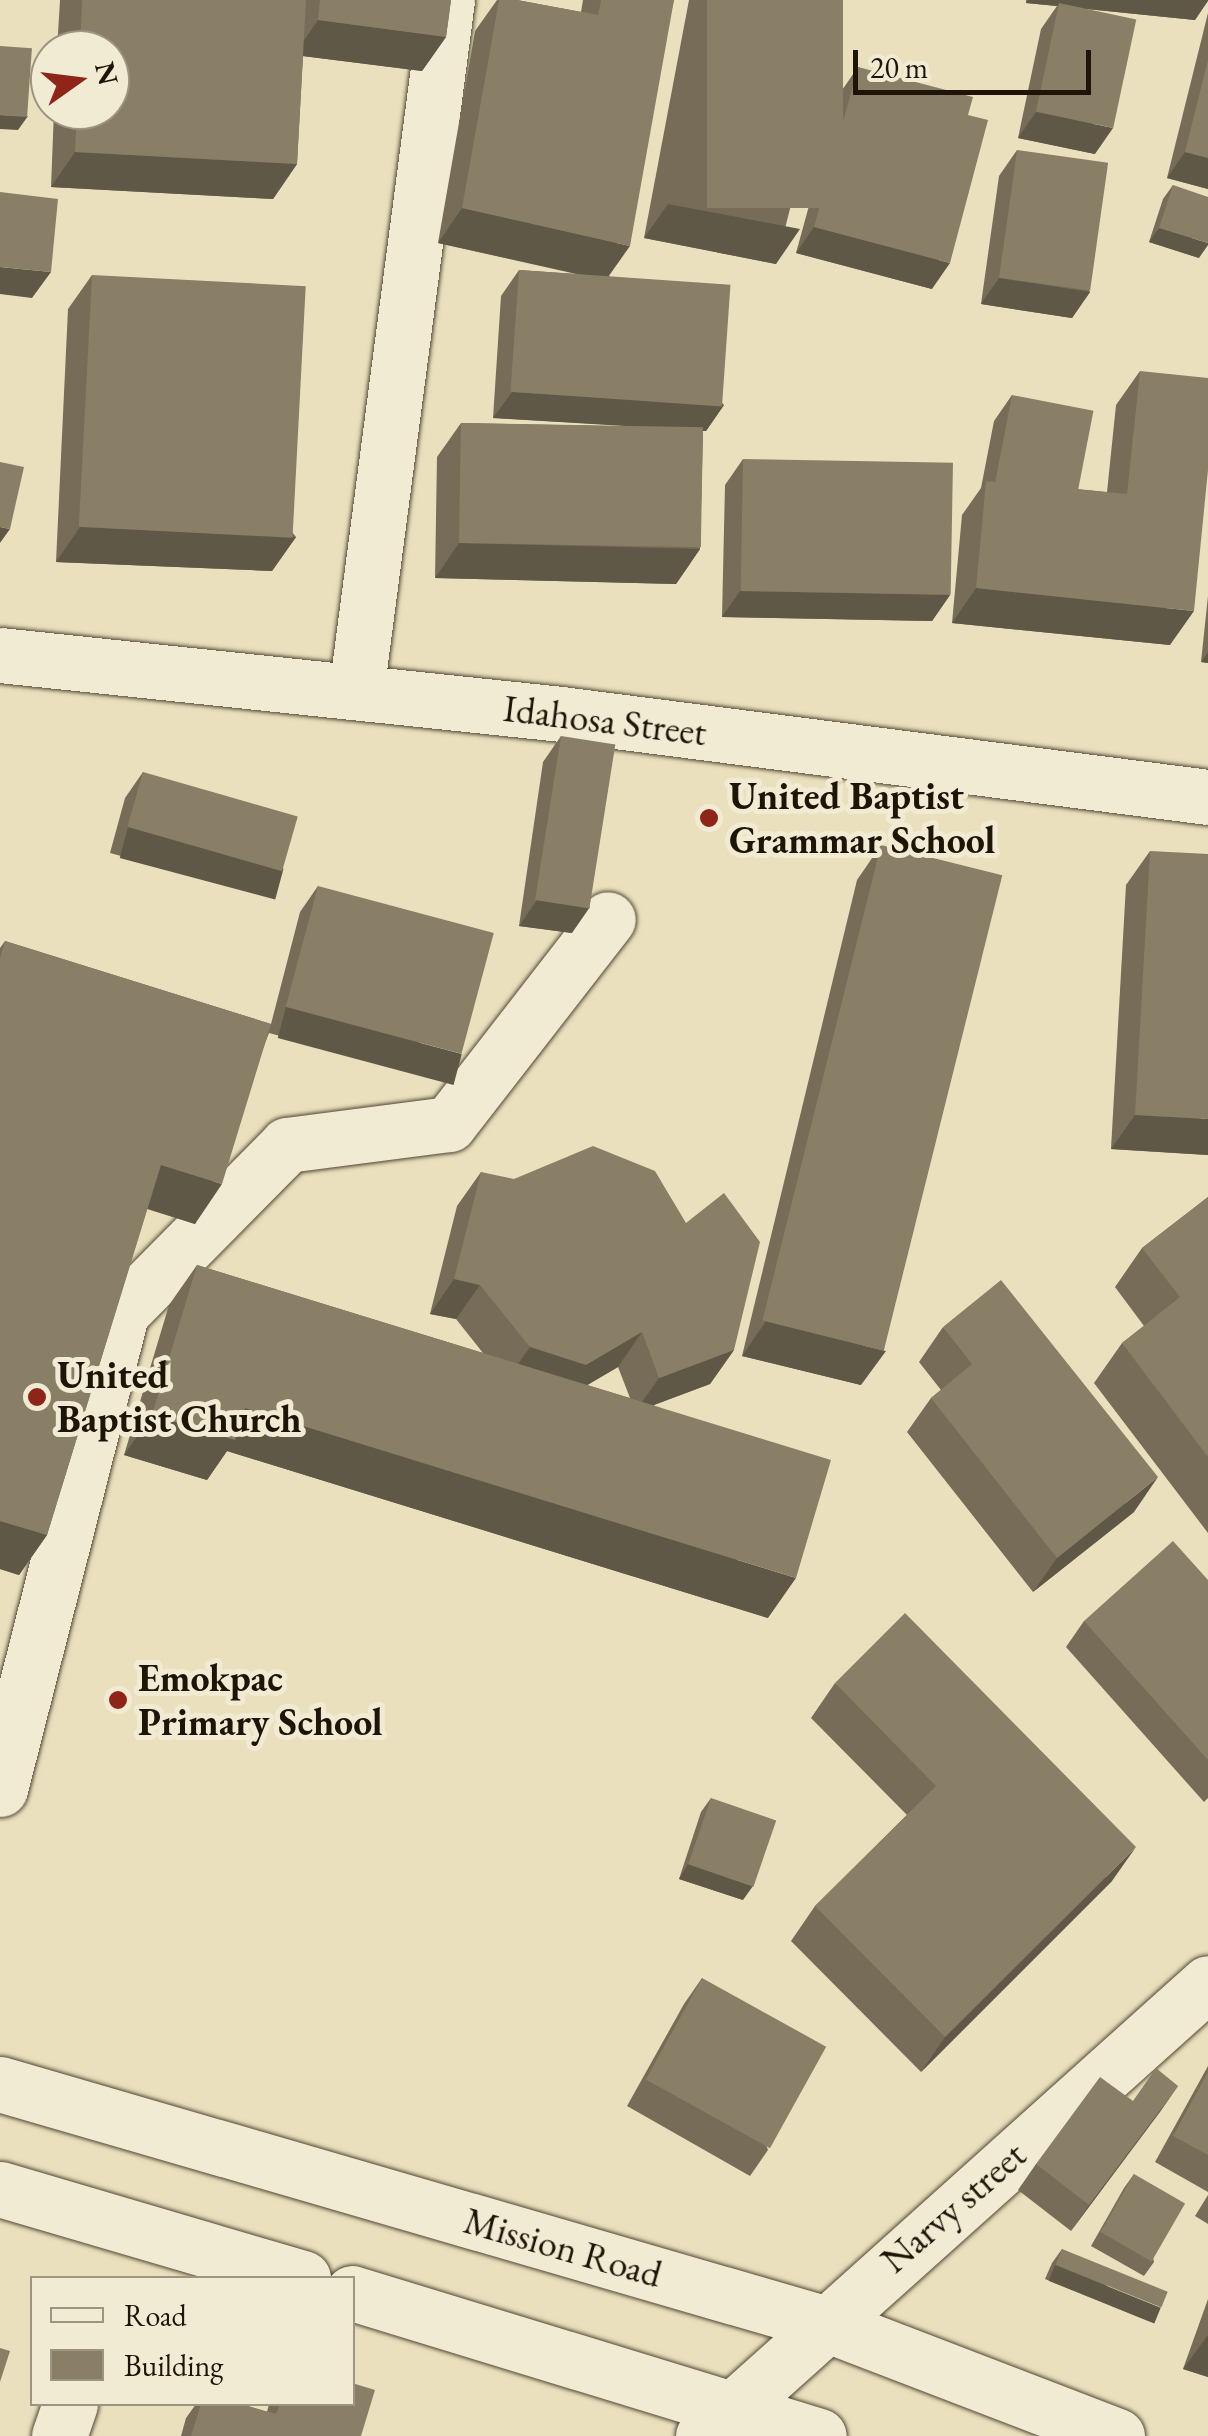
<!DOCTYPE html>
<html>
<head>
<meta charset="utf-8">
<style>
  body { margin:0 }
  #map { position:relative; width:1208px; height:2436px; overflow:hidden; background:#ebe0bd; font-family:"EB Garamond",serif }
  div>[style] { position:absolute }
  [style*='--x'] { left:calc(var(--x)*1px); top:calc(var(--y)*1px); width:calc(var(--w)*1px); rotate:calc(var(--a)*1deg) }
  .roads { filter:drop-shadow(0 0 2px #514734) drop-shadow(0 0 2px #514734) }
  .minor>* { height:55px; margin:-27.5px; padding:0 27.5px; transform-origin:27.5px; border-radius:27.5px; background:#f2ebd4 }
  .wall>* { inset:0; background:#766c58 }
  .shaded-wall>* { inset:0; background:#605847; transform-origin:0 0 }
  .building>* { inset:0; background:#897e66; transform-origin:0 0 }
  .dots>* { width:28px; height:28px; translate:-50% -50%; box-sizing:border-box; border:5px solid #f2ebd4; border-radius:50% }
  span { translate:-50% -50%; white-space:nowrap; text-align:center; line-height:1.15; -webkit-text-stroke:10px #f2ebd4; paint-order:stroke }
  .street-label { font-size:38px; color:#1e1407 }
  .poi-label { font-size:38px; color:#1e1407; font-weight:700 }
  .left { translate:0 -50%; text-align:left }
  .legend { position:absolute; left:30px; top:2276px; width:325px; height:130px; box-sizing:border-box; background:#f2ebd4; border:2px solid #9d9582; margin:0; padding:12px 18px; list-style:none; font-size:30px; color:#1e1407 }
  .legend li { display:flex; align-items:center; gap:20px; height:50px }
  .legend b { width:50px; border:2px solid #9d9582 }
  .north { position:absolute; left:30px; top:30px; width:100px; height:100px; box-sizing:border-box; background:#f2ebd4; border:2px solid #9d9582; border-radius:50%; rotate:76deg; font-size:28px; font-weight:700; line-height:40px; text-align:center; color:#1e1407 }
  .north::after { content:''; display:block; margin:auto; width:35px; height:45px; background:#8f2418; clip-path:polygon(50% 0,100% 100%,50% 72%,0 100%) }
  .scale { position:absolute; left:853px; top:50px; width:238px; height:45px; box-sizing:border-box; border:5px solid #1e1407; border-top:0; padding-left:12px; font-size:30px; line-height:35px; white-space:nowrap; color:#1e1407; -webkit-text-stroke:8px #f2ebd4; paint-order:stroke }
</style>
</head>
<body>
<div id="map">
  <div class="roads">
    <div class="minor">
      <i style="--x:0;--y:655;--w:564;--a:6"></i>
      <i style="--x:561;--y:714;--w:652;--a:7.31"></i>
      <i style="--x:356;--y:692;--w:698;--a:-82.51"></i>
      <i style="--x:0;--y:1789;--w:491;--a:-75.7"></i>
      <i style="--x:121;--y:1313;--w:236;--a:-45.3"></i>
      <i style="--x:287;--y:1145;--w:163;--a:-7.4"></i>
      <i style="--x:449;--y:1124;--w:259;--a:-52.2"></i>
      <i style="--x:0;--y:2084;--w:857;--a:16.19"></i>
      <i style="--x:823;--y:2323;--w:315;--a:21"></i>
      <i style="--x:0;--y:2189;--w:316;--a:16.4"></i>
      <i style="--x:352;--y:2293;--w:488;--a:17"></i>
      <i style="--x:59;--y:2436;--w:34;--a:-71"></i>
      <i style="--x:703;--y:2436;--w:678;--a:-41.89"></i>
    </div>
  </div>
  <div class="wall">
    <i style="clip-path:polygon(60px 0,451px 0,446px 37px,422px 71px,303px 56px,297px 164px,273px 199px,51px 187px,54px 110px,110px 110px,110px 50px,57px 50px)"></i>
    <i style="clip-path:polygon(497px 0,517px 0,581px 12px,583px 0,674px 0,609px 276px,724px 405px,706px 431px,703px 431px,700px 549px,676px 584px,435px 578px,437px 457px,461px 423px,652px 427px,493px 418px,501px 296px,519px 270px,576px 274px,438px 243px,475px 31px)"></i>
    <i style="clip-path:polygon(689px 0,843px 0,776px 264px,644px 238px)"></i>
    <i style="clip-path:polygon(1026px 0,1208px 0,1195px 20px,1086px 9px,1095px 154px,1018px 138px,1041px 29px,1057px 6px,1026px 3px)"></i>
    <i style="clip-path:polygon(1208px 13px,1208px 189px,1167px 178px)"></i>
    <i style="clip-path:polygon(858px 67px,968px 115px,932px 289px,796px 253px,840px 93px)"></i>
    <i style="clip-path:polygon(1017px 150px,1090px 292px,1072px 318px,981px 304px,999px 176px)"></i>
    <i style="clip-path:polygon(1173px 185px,1199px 258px,1149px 242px,1163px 199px)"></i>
    <i style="clip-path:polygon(92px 275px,296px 537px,272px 571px,56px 562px,68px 309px)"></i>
    <i style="clip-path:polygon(1140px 371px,1170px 645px,952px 623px,962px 515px,981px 488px,994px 421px,1012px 395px,1077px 489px,1107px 492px,1116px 405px)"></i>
    <i style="clip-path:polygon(743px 459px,950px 595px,932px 621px,722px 617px,725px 485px)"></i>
    <i style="clip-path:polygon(1208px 596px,1208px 663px,1201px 662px)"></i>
    <i style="clip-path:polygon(561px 736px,572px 933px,519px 926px,543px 762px)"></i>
    <i style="clip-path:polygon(143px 772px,283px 869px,265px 895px,110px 853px,125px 798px)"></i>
    <i style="clip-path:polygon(881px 845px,861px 1385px,742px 1356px,857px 880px)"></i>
    <i style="clip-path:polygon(1150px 851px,1208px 1155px,1111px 1149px,1126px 885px)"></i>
    <i style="clip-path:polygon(318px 886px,444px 1080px,269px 1033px,195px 1224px,147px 1209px,47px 1535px,19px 1575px,0 1569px,0 948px,5px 941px,271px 1024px,300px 912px)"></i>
    <i style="clip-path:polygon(evenodd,481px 1172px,734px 1350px,710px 1384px,654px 1405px,768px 1618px,227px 1451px,207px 1480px,124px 1455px,169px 1305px,197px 1265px,483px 1353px,456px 1319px,430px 1314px,457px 1206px,481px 1172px,618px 1367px,630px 1398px,587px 1385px,618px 1367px)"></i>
    <i style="clip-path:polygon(1208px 1197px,1208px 1533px,1094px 1383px,1122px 1343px,1144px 1326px,1115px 1287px,1142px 1248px)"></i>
    <i style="clip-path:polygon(943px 1327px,1134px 1512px,1033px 1592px,907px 1432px,931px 1398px,941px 1390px,919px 1362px)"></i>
    <i style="clip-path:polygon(1208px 1580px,1208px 1798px,1204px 1802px,1066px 1647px,1084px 1621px)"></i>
    <i style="clip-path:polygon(835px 1683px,1112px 1881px,921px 2072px,791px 1941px,815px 1906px,907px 1815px,811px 1718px)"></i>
    <i style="clip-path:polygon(711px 1798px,743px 1900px,679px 1879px,701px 1812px)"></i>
    <i style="clip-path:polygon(702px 1978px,768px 2150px,750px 2176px,627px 2106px,684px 2004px)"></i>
    <i style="clip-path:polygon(1208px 2066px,1208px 2192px,1155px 2162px)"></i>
    <i style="clip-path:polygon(1178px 2086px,1071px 2231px,1018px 2190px,1036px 2164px,1133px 2101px)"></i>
    <i style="clip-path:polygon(1134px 2174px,1154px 2262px,1144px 2276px,1091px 2246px,1124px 2188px)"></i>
    <i style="clip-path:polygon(1208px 2195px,1208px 2224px,1195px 2216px)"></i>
    <i style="clip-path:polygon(1062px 2249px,1151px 2322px,1045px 2279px,1052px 2263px)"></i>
    <i style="clip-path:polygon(1208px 2299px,1208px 2377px,1183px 2369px)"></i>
    <i style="clip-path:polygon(196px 2404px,241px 2404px,267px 2412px,269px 2404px,352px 2404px,361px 2436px,181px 2436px,186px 2418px)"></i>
  </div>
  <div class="shaded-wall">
    <i style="clip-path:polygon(1028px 0,1208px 0,1208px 1px,1195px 20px,1058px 6px,1059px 3px,1057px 6px,1026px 3px)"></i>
    <i style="clip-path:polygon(318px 20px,446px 37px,422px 71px,294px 55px)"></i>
    <i style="clip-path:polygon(1036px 112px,1113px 128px,1095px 154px,1018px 138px)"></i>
    <i style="clip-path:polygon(0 115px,28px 116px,18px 130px,0 129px)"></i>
    <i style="clip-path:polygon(75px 152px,297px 164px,273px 199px,51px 187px)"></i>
    <i style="clip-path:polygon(1185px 152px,1208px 158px,1208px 189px,1167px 178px)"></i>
    <i style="clip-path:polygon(668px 204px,800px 229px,776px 264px,644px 238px)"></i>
    <i style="clip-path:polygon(462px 208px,630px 246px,606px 280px,438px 243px)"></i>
    <i style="clip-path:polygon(814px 227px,950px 263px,932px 289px,796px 253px)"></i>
    <i style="clip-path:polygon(1159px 228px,1208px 243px,1208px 245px,1199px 258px,1149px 242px)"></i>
    <i style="clip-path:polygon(0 267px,51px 272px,32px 298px,0 294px)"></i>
    <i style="clip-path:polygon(999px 278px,1090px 292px,1072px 318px,981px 304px)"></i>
    <i style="clip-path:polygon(512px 392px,724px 405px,706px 431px,493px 418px)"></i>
    <i style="clip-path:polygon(0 527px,10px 529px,0 543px)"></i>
    <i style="clip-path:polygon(80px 527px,296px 537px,272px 571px,56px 562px)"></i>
    <i style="clip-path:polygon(459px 543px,700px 549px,676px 584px,435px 578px)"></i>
    <i style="clip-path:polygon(976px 588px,1194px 611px,1170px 645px,952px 623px)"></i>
    <i style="clip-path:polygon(740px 591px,950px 595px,932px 621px,722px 617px)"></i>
    <i style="clip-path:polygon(1208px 652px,1208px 663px,1201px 662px)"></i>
    <i style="left:128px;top:827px;width:161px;height:32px;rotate:15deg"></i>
    <i style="clip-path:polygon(537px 900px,590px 907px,572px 933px,519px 926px)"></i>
    <i style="left:286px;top:1007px;width:182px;height:32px;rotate:15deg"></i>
    <i style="clip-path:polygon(1135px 1115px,1208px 1119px,1208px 1155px,1111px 1149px)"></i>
    <i style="clip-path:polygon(161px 1165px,222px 1184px,195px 1224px,133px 1204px)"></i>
    <i style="clip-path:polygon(454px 1279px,480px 1285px,456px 1319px,430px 1314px)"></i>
    <i style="clip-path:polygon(766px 1321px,886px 1351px,861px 1385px,742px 1356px)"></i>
    <i style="clip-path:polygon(642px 1332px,618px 1367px,562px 1400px,506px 1381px,530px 1347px)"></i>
    <i style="clip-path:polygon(734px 1350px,710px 1384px,635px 1412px,659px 1378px)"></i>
    <i style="clip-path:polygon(245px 1408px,796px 1578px,768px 1618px,227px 1451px,207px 1480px,124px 1455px,152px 1415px)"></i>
    <i style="clip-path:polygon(1158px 1477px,1134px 1512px,1033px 1592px,1057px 1558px)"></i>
    <i style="clip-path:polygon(0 1521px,47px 1535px,19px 1575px,0 1569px)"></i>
    <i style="clip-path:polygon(1136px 1847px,1112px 1881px,921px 2072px,945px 2037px)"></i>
    <i style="clip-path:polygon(688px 1864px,753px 1886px,743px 1900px,679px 1879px)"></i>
    <i style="clip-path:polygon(1178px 2086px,1160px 2112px,1071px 2231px,1089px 2205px)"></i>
    <i style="left:1055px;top:2265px;width:114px;height:17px;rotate:22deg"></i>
    <i style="clip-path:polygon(1208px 2335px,1208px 2377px,1183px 2369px)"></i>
  </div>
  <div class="building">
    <i style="clip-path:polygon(82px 0,306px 0,297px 164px,75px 152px,77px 110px,110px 110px,110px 50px,80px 50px)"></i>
    <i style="clip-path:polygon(320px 0,451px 0,446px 37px,318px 20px)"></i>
    <i style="clip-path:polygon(499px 0,517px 0,598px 15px,601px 0,674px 0,630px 246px,462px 208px)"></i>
    <i style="left:707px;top:0;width:136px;height:208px"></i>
    <i style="left:1059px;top:3px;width:79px;height:111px;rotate:12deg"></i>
    <i style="left:0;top:46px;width:32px;height:69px;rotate:4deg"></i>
    <i style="clip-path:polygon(1208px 60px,1208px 158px,1185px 152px)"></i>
    <i style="clip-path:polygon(858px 67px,973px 97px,968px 115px,988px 120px,950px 263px,814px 227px)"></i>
    <i style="left:1017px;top:150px;width:92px;height:129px;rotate:8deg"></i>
    <i style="clip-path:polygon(1173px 185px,1208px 197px,1208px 243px,1159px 228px)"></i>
    <i style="clip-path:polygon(0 192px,58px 199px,51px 272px,0 267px)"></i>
    <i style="left:519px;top:270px;width:212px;height:122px;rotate:4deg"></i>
    <i style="left:92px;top:275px;width:214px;height:252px;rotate:3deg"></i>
    <i style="clip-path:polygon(1140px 371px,1208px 378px,1208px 470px,1194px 611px,976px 588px,986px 481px,1127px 494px)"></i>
    <i style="left:1012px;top:395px;width:83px;height:88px;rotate:11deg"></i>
    <i style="left:461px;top:423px;width:242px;height:120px;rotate:1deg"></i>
    <i style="left:743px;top:459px;width:210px;height:132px;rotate:1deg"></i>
    <i style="clip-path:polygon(0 462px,24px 467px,10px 529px,0 527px)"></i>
    <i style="left:561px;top:736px;width:55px;height:166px;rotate:9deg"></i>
    <i style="left:143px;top:772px;width:161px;height:57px;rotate:16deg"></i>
    <i style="left:881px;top:845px;width:125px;height:490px;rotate:14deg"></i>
    <i style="clip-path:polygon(1150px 851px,1208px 854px,1208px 1119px,1135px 1115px)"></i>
    <i style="left:318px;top:886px;width:182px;height:125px;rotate:15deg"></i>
    <i style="clip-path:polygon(5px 941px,271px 1024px,222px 1184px,161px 1165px,47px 1535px,0 1521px,0 958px)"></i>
    <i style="clip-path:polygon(593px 1146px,655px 1171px,686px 1223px,724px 1193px,760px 1242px,734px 1350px,659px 1378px,642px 1332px,586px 1365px,530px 1347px,480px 1285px,454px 1279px,481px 1172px,514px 1179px)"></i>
    <i style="clip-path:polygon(1208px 1197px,1208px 1457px,1122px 1343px,1180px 1297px,1142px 1248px)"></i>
    <i style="clip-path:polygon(197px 1265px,831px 1460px,796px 1578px,245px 1408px,235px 1440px,152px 1415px)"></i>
    <i style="clip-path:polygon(1001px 1280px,1158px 1477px,1057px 1558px,931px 1398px,972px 1364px,943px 1327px)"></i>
    <i style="clip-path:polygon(1173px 1541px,1208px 1580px,1208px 1760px,1084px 1621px)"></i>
    <i style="clip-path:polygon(905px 1613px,1136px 1847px,945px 2037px,815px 1906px,936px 1786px,835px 1683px)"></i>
    <i style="left:711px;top:1798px;width:69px;height:70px;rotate:19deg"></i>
    <i style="left:702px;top:1978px;width:142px;height:116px;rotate:29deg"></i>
    <i style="clip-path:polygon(1156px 2068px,1178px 2086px,1089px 2205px,1036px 2164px,1100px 2077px,1133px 2101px)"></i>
    <i style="clip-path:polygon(1208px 2072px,1208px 2155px,1173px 2136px)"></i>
    <i style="left:1134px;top:2174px;width:59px;height:67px;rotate:30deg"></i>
    <i style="left:1062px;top:2249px;width:114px;height:17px;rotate:22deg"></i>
    <i style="clip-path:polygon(0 2348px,10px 2351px,0 2382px)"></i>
    <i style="clip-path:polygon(352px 2383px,375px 2390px,361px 2436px,191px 2436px,201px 2404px,241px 2404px,276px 2414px,280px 2404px,352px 2404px)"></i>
  </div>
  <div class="dots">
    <i style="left:709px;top:818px;background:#8f2418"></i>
    <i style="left:37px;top:1397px;background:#8f2418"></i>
    <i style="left:118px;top:1700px;background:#8f2418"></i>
  </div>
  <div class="street-label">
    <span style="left:605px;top:720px;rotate:7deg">Idahosa Street</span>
    <span style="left:953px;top:2207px;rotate:-41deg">Narvy street</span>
    <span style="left:563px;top:2247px;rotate:16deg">Mission Road</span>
  </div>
  <div class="poi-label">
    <span class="left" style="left:729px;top:818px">United Baptist<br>Grammar School</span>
    <span class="left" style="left:57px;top:1397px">United<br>Baptist Church</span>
    <span class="left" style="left:138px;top:1700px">Emokpac<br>Primary School</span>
  </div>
  <ul class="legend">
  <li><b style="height:12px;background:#f2ebd4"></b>Road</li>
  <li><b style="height:28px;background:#897e66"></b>Building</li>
  </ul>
  <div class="north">N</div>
  <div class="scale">20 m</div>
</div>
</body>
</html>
